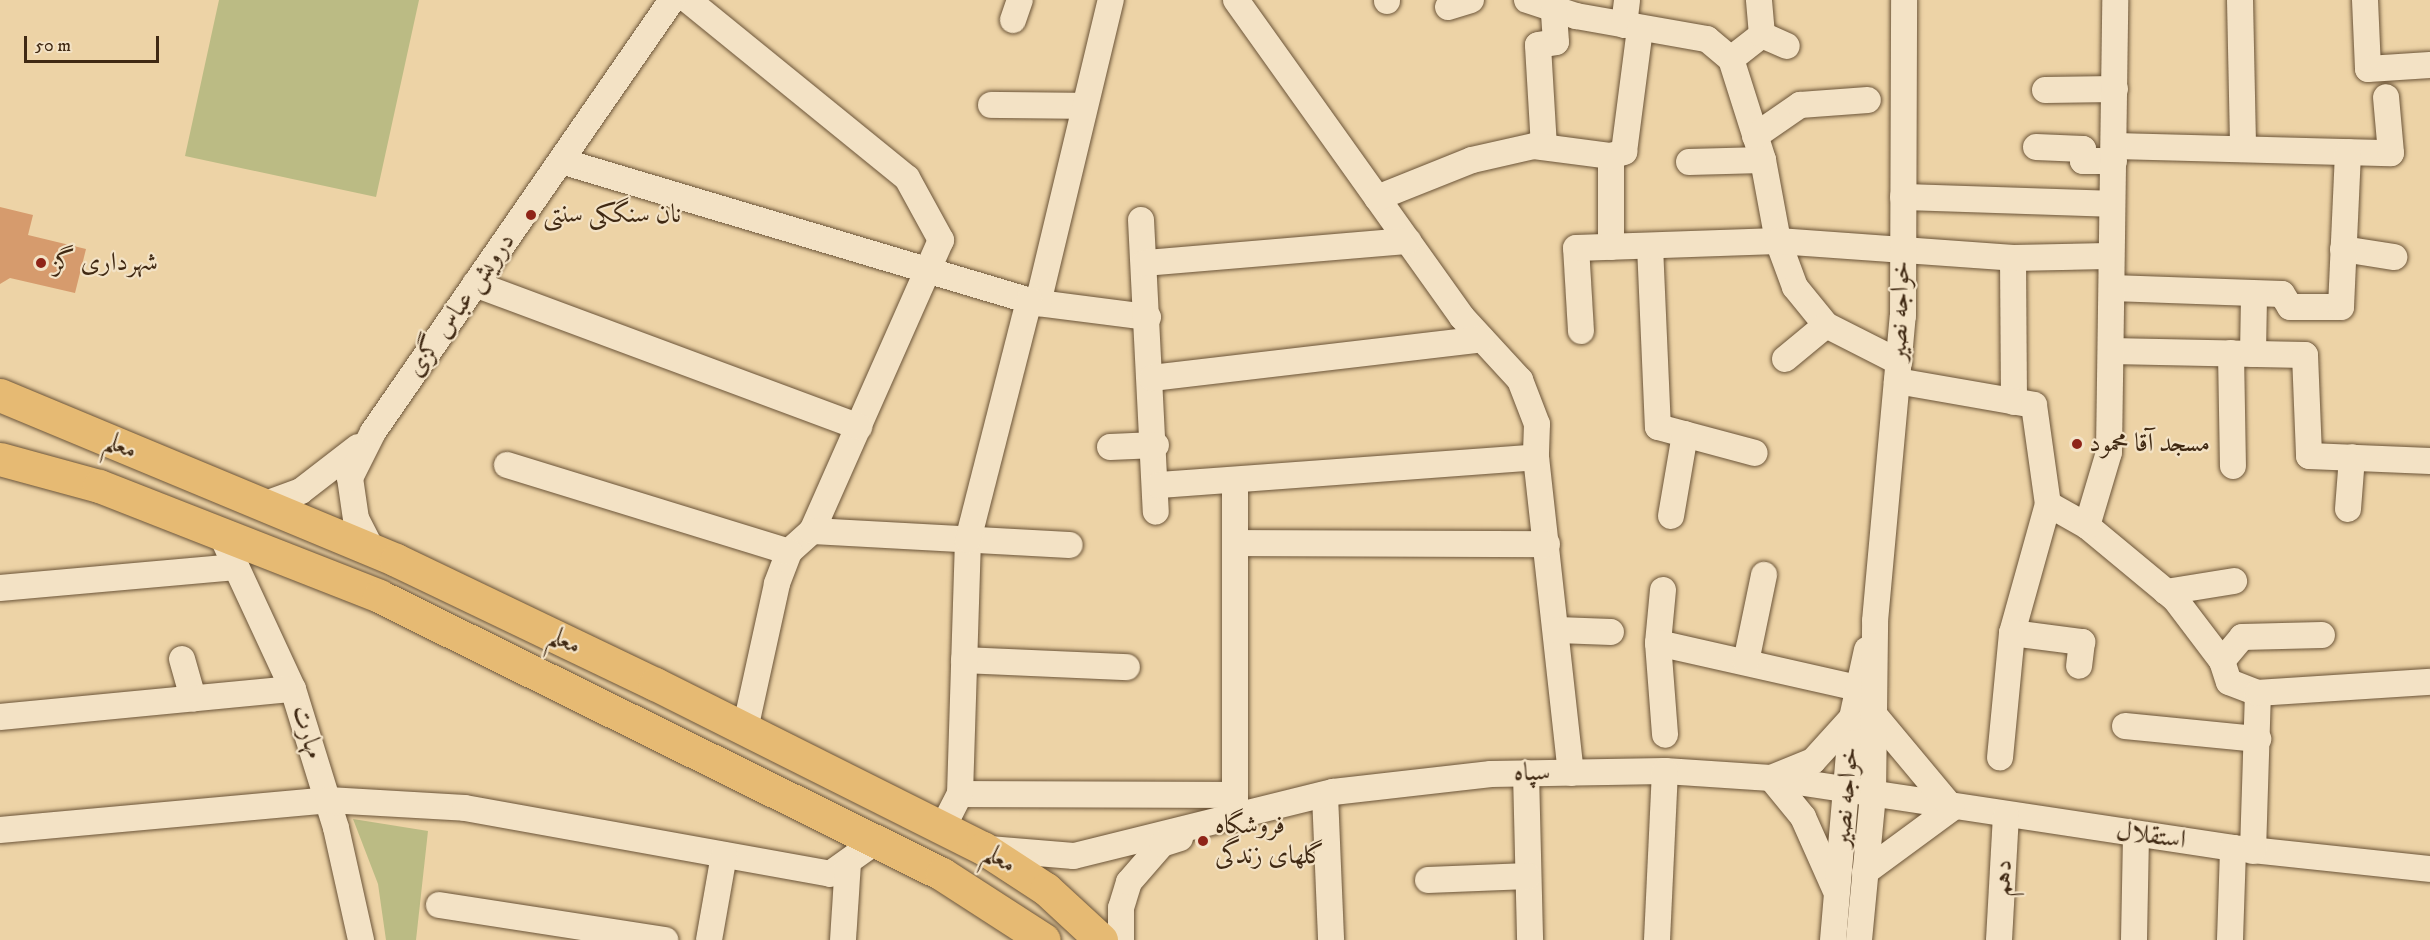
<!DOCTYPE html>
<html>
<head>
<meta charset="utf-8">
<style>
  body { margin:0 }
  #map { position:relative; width:2430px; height:940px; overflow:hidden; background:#edd3a6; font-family:"IM FELL DW Pica",Amiri,serif }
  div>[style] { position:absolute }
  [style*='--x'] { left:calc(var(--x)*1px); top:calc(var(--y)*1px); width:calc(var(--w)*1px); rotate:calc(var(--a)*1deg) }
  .green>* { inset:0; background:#bbbb84 }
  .building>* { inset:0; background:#d69b6d }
  .roads { filter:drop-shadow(0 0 2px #6b5438) drop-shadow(0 0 2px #6b5438) }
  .minor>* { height:26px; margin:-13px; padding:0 13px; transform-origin:13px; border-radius:13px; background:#f3e2c5 }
  .major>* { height:33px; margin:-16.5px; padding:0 16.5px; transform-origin:16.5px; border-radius:16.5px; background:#e6ba73 }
  .dots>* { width:16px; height:16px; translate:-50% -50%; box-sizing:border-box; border:3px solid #f3e2c5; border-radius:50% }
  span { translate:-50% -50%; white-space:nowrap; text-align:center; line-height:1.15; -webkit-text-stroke:4.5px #f3e2c5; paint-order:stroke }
  .poi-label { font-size:26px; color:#402913 }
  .left { translate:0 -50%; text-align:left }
  .street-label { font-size:26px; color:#402913 }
  .scale { position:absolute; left:24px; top:36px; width:135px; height:27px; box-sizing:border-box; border:3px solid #402913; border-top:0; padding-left:8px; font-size:18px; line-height:21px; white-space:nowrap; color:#402913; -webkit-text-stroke:4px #f3e2c5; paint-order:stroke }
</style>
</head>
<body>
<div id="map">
  <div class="green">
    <i style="clip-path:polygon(219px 0,419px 0,376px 197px,185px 156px)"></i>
    <i style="clip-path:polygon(353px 819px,428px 831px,416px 940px,386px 940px,378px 884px)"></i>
  </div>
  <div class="building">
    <i style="clip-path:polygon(0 207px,33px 215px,28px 235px,86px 249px,75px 293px,10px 278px,0 284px)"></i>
  </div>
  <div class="roads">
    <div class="minor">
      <i style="--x:688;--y:0;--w:282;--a:39.1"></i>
      <i style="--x:907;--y:178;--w:71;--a:61.3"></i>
      <i style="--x:941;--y:240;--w:318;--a:113.9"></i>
      <i style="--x:812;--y:531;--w:31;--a:138"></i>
      <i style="--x:789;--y:552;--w:34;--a:111"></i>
      <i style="--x:777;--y:584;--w:148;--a:102.4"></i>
      <i style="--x:1236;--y:0;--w:389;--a:54.5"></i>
      <i style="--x:1462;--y:317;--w:86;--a:47.4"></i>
      <i style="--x:1520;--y:380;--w:47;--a:68.9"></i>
      <i style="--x:1537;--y:424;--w:33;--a:92"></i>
      <i style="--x:1387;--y:0;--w:1;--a:90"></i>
      <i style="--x:1527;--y:0;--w:52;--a:18.1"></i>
      <i style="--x:1576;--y:16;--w:133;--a:10"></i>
      <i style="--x:1707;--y:39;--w:31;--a:40"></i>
      <i style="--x:1731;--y:59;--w:106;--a:72.4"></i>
      <i style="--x:1763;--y:160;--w:82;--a:79.5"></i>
      <i style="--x:1778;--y:241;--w:49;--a:69.7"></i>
      <i style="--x:1795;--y:287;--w:49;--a:50.8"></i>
      <i style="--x:1826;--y:325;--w:82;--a:26.9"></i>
      <i style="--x:2240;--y:0;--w:149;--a:88.8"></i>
      <i style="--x:2365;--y:0;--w:69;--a:87.5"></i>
      <i style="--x:2368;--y:69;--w:62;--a:-3.7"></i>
      <i style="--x:1448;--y:7;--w:24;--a:-17"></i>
      <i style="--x:1013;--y:20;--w:21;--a:-71"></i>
      <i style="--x:1624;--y:25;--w:25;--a:-83"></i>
      <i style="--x:1762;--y:35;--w:27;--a:24"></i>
      <i style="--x:1731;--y:59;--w:39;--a:-38"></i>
      <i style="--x:1762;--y:35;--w:35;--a:-95"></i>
      <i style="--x:2045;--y:90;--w:70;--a:-0.8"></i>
      <i style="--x:991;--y:105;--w:93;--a:0.6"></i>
      <i style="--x:1755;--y:136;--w:55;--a:-34.6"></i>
      <i style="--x:1800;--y:105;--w:68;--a:-4.2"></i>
      <i style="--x:2115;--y:146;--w:276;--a:1.5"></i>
      <i style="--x:2391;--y:153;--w:56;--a:-95.1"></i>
      <i style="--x:1544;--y:147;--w:102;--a:-93.4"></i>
      <i style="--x:1538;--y:45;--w:18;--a:-9"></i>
      <i style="--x:1556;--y:42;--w:31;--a:-94"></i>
      <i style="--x:2036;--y:147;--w:47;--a:2.4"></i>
      <i style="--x:2083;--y:149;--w:12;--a:90"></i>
      <i style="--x:2083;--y:161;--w:31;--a:0"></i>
      <i style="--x:561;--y:161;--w:498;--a:16.6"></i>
      <i style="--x:1038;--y:303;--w:111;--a:7.3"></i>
      <i style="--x:1689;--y:162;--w:74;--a:-1.5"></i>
      <i style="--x:1903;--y:197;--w:208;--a:1.9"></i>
      <i style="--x:1377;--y:198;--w:102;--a:-21.8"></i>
      <i style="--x:1472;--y:160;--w:64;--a:-12.7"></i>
      <i style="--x:1534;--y:146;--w:78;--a:7.4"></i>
      <i style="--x:1141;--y:220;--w:292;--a:87.1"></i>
      <i style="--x:1650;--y:246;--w:181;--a:87.5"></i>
      <i style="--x:1658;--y:427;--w:100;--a:15"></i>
      <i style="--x:1611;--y:247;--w:91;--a:-90"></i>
      <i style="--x:1611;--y:156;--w:14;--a:-17"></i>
      <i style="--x:1624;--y:152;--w:125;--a:-82.6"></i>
      <i style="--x:2343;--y:249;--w:52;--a:8.9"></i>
      <i style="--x:2013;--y:258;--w:144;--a:89.6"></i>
      <i style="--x:1145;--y:263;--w:264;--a:-4.8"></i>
      <i style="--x:475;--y:284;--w:410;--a:20.4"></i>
      <i style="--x:2112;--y:288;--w:170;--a:2"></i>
      <i style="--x:2282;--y:294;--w:15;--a:58"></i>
      <i style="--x:2290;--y:307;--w:51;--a:0"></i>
      <i style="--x:2341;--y:307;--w:155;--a:-87.4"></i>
      <i style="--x:1038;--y:303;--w:312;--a:-76.5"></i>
      <i style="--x:1581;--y:331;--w:83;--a:-93.4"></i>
      <i style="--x:1576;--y:248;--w:202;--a:-2"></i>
      <i style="--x:1778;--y:241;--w:236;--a:4.1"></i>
      <i style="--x:2013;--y:258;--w:95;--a:-1.2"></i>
      <i style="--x:2111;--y:351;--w:194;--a:1.2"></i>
      <i style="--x:2305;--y:355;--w:101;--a:87.7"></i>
      <i style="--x:2309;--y:456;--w:121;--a:2.4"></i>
      <i style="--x:2231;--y:353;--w:113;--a:89"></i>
      <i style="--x:2253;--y:354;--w:60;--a:-89"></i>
      <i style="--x:1785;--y:359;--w:53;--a:-39.7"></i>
      <i style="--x:1152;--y:378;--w:332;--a:-6.7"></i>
      <i style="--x:1897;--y:381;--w:139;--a:9.9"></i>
      <i style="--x:2034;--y:405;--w:100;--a:82"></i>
      <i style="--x:2048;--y:504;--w:134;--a:105.6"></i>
      <i style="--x:2012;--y:633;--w:125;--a:95.5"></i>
      <i style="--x:1110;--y:447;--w:46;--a:-2.5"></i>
      <i style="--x:507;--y:465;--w:295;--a:17.1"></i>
      <i style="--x:1159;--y:485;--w:378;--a:-4.2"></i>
      <i style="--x:1536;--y:457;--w:318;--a:83.7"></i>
      <i style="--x:2048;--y:504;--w:45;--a:29.4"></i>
      <i style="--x:2087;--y:526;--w:114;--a:39.7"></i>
      <i style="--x:2175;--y:599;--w:78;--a:52.8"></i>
      <i style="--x:2222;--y:661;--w:22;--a:72"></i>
      <i style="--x:2229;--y:682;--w:31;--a:21"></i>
      <i style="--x:263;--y:505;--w:40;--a:-20.2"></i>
      <i style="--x:301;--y:491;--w:72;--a:-37.7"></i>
      <i style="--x:2348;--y:509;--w:52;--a:-85.6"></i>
      <i style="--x:1671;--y:516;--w:83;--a:-80.3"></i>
      <i style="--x:2087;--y:526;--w:77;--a:-73.4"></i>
      <i style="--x:2109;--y:452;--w:452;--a:-89.2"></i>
      <i style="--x:812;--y:531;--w:258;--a:3.1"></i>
      <i style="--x:221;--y:534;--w:171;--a:65.1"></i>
      <i style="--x:293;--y:689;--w:145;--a:72.8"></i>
      <i style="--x:336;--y:828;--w:115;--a:77.4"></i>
      <i style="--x:1236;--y:543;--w:311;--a:0.2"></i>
      <i style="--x:372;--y:550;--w:35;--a:-117"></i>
      <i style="--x:356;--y:519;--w:41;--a:-98.3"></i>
      <i style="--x:350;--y:478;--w:51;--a:-63.4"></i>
      <i style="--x:373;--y:432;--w:525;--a:-55.31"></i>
      <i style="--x:0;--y:588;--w:237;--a:-5.1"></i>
      <i style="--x:1663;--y:590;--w:53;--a:95.4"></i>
      <i style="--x:1658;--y:643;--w:92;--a:85.6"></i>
      <i style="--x:2166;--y:592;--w:69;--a:-9.2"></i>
      <i style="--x:1558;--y:630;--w:53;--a:2.2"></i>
      <i style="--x:2012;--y:633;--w:71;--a:7.3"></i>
      <i style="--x:2082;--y:642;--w:24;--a:97"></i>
      <i style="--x:1658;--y:643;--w:204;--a:12.7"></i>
      <i style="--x:182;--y:659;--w:41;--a:74.2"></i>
      <i style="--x:964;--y:660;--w:163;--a:2.5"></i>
      <i style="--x:2222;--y:661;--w:31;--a:-50"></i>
      <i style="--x:2242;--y:637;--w:80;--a:-1.4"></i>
      <i style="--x:1746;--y:662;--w:89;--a:-78.3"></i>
      <i style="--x:0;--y:717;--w:294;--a:-5.5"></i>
      <i style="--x:2125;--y:726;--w:134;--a:5.6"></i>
      <i style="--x:1526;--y:773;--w:167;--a:88.6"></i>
      <i style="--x:960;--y:794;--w:274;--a:0.2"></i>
      <i style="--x:1325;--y:795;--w:145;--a:87.6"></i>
      <i style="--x:1235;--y:819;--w:339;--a:-90"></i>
      <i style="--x:942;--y:829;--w:39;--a:-63"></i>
      <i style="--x:960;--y:794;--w:254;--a:-88.2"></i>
      <i style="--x:968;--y:540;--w:248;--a:-75.7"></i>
      <i style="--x:0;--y:830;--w:329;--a:-5.2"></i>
      <i style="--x:328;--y:800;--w:137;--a:3.3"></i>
      <i style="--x:465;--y:808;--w:371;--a:10.2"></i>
      <i style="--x:830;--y:874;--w:55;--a:-35.4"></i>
      <i style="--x:989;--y:849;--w:85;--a:4.7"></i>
      <i style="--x:1074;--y:856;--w:267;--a:-13.9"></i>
      <i style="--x:1333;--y:792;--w:159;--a:-6.5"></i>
      <i style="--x:1491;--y:774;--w:174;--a:-1"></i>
      <i style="--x:1665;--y:771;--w:106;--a:3.8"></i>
      <i style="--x:1771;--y:778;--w:467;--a:8.6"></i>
      <i style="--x:2233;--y:848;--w:198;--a:6.1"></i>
      <i style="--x:2253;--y:851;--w:158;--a:-88.2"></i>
      <i style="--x:2258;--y:693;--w:172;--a:-3.7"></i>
      <i style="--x:1865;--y:872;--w:108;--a:-36.3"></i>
      <i style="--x:1952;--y:808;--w:120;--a:-129.9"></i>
      <i style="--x:1428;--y:880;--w:100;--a:-2.3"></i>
      <i style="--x:1835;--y:889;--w:79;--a:-114"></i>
      <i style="--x:1803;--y:817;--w:50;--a:-129.4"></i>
      <i style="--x:1771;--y:778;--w:45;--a:-22"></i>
      <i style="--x:1813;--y:761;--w:58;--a:-47.8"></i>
      <i style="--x:439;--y:905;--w:229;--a:8.8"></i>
      <i style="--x:709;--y:940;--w:86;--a:-80"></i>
      <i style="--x:843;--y:940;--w:77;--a:-86.3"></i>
      <i style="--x:1121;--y:940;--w:32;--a:-90"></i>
      <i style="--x:1121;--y:908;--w:27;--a:-73"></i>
      <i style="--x:1129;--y:882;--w:50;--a:-49"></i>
      <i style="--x:1162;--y:844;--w:19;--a:-18"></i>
      <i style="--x:1657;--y:940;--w:169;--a:-87.3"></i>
      <i style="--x:1833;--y:940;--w:223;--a:-85.1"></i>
      <i style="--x:1852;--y:718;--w:70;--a:-77.6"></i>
      <i style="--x:1859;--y:940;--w:146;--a:-84.5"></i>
      <i style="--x:1873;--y:795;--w:174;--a:-89.3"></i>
      <i style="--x:1875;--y:621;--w:306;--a:-84.8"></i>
      <i style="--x:1903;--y:316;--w:316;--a:-89.8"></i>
      <i style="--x:1999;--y:940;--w:124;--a:-86.8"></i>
      <i style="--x:2134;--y:940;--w:106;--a:-88.9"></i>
      <i style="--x:2230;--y:940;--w:92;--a:-88.1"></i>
    </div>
    <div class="major">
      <i style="--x:0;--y:395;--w:429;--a:22.6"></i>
      <i style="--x:396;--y:560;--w:287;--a:25.6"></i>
      <i style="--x:655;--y:684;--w:367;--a:26.6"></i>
      <i style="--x:983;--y:848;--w:75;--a:33.1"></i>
      <i style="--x:1046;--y:889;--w:75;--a:42.8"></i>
      <i style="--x:0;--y:459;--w:103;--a:15.3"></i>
      <i style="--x:99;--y:486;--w:301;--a:21.4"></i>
      <i style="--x:379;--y:596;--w:628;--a:26.28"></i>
      <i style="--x:942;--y:874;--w:121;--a:32.9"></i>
    </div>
  </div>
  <div class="dots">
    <i style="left:531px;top:215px;background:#8f2418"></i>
    <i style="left:41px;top:263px;background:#8f2418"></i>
    <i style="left:2077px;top:444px;background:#8f2418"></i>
    <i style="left:1203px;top:841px;background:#8f2418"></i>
  </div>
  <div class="poi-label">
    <span class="left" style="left:543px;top:215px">نان سنگکی سنتی</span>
    <span class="left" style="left:53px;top:263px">شهرداری گز</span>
    <span class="left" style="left:2089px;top:444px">مسجد آقا محمود</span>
    <span class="left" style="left:1215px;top:841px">فروشگاه<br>گلهای زندگی</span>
  </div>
  <div class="street-label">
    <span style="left:461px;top:305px;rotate:-55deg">درویش عباس گزی</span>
    <span style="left:1900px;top:311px;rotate:-88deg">خواجه نصیر</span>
    <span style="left:121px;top:446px;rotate:23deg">معلم</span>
    <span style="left:565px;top:641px;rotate:25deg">معلم</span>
    <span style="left:307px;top:732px;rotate:73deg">مهارت</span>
    <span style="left:1532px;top:773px;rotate:-1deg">سپاه</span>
    <span style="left:1846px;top:797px;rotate:-85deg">خواجه نصیر</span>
    <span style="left:2151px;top:836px;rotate:8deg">استقلال</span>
    <span style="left:1000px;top:859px;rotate:31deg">معلم</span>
    <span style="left:2003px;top:878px;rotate:-87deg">دهم</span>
  </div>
  <div class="scale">50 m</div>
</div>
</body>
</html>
